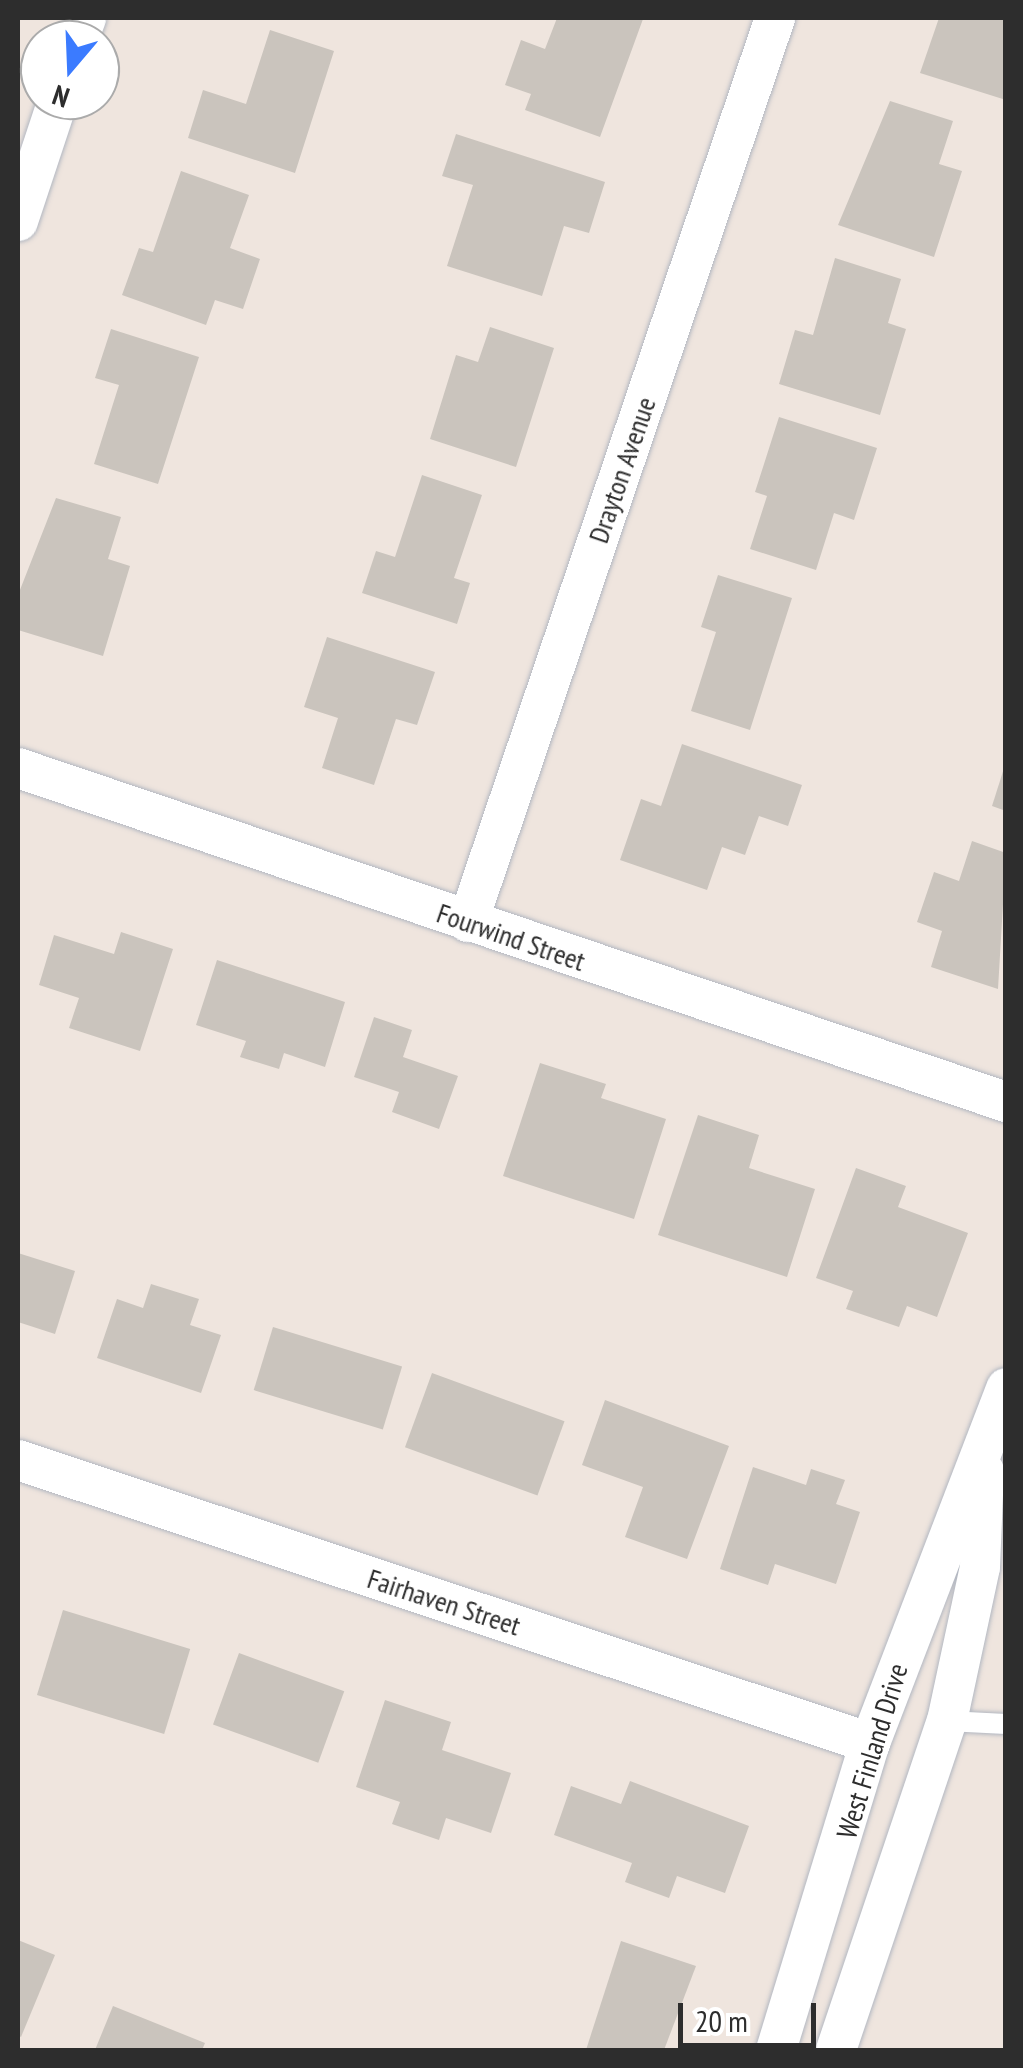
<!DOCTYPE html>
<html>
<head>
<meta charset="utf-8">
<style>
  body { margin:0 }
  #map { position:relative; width:1023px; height:2068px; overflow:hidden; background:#efe5de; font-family:"PT Sans Narrow",sans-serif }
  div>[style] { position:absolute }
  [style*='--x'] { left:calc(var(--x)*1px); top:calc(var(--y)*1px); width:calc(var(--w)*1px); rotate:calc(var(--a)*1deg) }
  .building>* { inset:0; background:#cac4bd; transform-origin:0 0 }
  .roads { filter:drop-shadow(0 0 2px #b2b7c1) drop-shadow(0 0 2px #b2b7c1) }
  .lane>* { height:20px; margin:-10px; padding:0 10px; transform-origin:10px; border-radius:10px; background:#fff }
  .street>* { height:40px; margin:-20px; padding:0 20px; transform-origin:20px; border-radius:20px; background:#fff }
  span { translate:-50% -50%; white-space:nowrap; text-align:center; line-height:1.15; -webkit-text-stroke:8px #fff; paint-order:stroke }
  .street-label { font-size:28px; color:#2d2d2d }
  .frame { position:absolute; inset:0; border:20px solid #2d2d2d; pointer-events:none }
  .north { position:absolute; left:20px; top:20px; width:100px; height:100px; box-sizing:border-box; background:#fff; border:2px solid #ababab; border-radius:50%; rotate:199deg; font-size:28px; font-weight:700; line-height:40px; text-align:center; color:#2d2d2d }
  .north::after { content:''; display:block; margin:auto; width:35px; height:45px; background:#3b7bff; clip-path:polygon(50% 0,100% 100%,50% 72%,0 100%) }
  .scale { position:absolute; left:678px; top:2003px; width:138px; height:45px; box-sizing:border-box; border:5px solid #2d2d2d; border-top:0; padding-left:12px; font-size:30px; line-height:35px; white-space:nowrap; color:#2d2d2d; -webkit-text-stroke:8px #fff; paint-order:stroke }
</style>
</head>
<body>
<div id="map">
  <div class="building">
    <i style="clip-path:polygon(557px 18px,643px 19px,600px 137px,525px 110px,531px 94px,505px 85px,521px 40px,545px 49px)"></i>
    <i style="clip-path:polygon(939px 18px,1006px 18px,1006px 100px,920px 73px)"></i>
    <i style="clip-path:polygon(270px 30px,334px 51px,295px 173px,188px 138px,203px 90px,246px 104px)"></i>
    <i style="clip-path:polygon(890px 101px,953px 121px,939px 164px,962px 171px,934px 257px,838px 225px)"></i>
    <i style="clip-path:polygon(456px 134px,605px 182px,589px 233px,564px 226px,542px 296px,447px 266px,473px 185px,442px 176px)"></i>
    <i style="clip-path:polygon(181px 171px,249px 195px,230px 248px,260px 259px,243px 309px,215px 300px,206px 325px,122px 295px,139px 248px,153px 252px)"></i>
    <i style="clip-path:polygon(835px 258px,901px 279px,888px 323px,906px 329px,880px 415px,779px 384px,795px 330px,813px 335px)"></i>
    <i style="clip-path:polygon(490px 327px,554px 348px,516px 467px,430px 439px,456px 355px,478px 362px)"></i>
    <i style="clip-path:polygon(111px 329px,199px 357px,158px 484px,94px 464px,119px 385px,95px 378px)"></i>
    <i style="clip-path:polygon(779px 417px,877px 448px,854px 520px,834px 513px,816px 570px,750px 549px,767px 496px,755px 492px)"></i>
    <i style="clip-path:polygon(422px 475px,482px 495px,454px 578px,470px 583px,457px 624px,362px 593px,376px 551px,395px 557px)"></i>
    <i style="clip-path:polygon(56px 498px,121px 517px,108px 559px,130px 566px,103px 656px,18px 630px,18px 595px)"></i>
    <i style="clip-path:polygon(718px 575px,792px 598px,750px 730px,691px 711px,716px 632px,701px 627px)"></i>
    <i style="clip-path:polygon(327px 637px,435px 672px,417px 725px,396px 719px,374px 785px,322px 768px,338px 718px,304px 707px)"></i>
    <i style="clip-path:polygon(682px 744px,802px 785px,788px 826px,759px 816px,745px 855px,722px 847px,707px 890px,620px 860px,641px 799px,661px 806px)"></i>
    <i style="clip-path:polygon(1005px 765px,1006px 765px,1006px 811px,992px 806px)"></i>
    <i style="clip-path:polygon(972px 841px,1006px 853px,998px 989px,931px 967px,942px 931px,917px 922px,934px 872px,959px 881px)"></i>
    <i style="clip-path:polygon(121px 932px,173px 949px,140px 1051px,69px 1028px,79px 998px,39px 985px,54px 935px,114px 954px)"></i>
    <i style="clip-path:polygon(217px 960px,345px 1002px,325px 1067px,284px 1053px,279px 1069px,240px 1057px,246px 1041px,196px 1025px)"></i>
    <i style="clip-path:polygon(374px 1017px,412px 1030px,403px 1057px,458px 1076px,439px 1129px,392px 1112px,399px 1092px,354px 1077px)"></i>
    <i style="clip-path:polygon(540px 1063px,606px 1084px,601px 1098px,666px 1119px,634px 1219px,503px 1176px)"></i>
    <i style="clip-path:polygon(698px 1115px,759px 1135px,749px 1168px,815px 1189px,787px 1277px,658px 1235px)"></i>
    <i style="clip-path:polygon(856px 1168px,906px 1186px,898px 1207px,968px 1233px,937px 1317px,907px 1306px,899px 1327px,846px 1309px,853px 1291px,816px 1278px)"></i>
    <i style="clip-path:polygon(18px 1253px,75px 1271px,55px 1334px,18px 1322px)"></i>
    <i style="clip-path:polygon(151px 1284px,199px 1299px,190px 1325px,221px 1335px,201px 1393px,97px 1358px,117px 1299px,143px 1308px)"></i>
    <i style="left:273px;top:1327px;width:135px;height:66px;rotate:17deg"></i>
    <i style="left:432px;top:1373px;width:141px;height:79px;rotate:20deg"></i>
    <i style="clip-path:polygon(605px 1400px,729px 1446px,687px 1559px,625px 1537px,643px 1487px,582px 1465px)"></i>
    <i style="clip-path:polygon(753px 1467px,806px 1485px,811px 1469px,845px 1480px,836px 1504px,860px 1512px,836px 1584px,775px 1564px,768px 1585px,720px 1569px)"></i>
    <i style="left:63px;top:1610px;width:133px;height:89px;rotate:17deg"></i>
    <i style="left:239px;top:1653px;width:112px;height:76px;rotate:20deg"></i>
    <i style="clip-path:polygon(385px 1700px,451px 1722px,442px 1750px,511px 1773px,491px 1833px,446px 1818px,439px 1840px,392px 1824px,400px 1802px,356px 1787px)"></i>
    <i style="clip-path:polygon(630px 1781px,749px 1826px,725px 1893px,677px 1876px,669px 1898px,625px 1882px,632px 1863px,554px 1835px,571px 1786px,621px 1804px)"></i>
    <i style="clip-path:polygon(18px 1940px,55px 1955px,21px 2037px,18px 2035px)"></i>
    <i style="clip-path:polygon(621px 1941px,696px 1966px,664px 2050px,586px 2050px)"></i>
    <i style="clip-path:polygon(113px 2006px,205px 2043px,202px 2050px,95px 2050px)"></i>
  </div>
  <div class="roads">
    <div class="lane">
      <i style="--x:947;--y:1721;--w:59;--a:2.9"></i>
    </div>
    <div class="street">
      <i style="--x:78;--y:40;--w:23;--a:-70"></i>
      <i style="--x:18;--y:221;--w:127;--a:-71.7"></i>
      <i style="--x:18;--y:768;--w:1043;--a:18.68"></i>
      <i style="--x:468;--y:922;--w:955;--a:-71.24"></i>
      <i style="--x:18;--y:1460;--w:898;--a:18.37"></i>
      <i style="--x:776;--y:2050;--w:321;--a:-73"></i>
      <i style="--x:870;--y:1743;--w:380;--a:-69"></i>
      <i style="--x:836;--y:2050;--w:347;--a:-71.4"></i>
      <i style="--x:947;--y:1721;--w:157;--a:-77.9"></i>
      <i style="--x:980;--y:1567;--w:96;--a:-87.6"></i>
    </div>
  </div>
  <div class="street-label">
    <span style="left:622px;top:470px;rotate:-71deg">Drayton Avenue</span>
    <span style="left:511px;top:937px;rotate:19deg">Fourwind Street</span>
    <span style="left:444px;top:1602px;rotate:18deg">Fairhaven Street</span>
    <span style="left:872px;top:1751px;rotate:-73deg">West Finland Drive</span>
  </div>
  <div class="frame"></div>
  <div class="north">N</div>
  <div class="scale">20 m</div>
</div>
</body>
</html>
